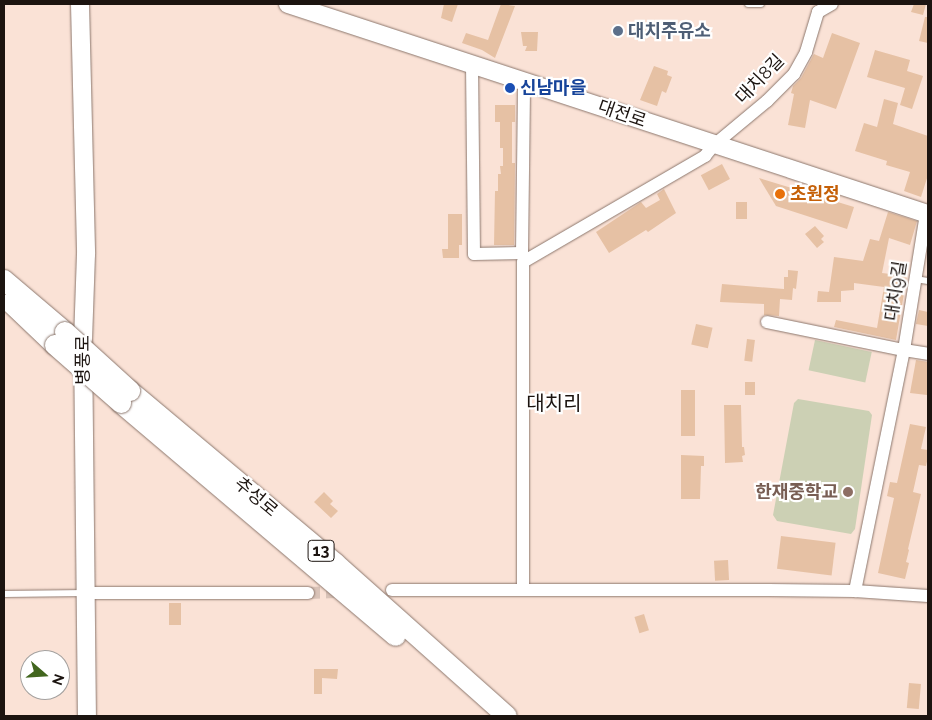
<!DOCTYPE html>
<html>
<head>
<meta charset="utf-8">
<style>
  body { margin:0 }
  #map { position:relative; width:932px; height:720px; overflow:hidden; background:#fae2d6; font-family:Raleway,"Noto Sans KR",sans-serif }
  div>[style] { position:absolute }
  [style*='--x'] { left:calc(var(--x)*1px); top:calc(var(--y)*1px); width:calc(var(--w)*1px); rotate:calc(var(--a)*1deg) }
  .green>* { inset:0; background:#ccd0b4; transform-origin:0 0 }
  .building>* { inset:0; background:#e6c1a4; transform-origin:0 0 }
  .street-tunnel>* { height:12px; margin-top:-6px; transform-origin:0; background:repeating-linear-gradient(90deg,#d9c3b8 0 12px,transparent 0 18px) }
  .roads { filter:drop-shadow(0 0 1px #8c776d) drop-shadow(0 0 1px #8c776d) }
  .lane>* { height:6px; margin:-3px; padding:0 3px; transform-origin:3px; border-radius:3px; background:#fff }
  .street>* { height:12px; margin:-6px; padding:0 6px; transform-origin:6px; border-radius:6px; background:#fff }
  .secondary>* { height:18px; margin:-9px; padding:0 9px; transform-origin:9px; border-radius:9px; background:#fff }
  .primary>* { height:20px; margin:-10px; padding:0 10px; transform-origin:10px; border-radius:10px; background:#fff }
  .bridges { filter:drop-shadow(0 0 1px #8c776d) drop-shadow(0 0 1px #8c776d) }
  .primary-bridge>* { height:20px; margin:-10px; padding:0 10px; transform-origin:10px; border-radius:10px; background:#fff }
  .dots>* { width:14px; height:14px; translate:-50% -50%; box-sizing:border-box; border:2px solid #fff; border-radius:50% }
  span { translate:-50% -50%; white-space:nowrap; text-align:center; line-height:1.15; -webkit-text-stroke:4.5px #fff; paint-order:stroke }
  .shield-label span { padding:1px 4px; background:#fff; border:1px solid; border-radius:4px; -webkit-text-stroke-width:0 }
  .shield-label { font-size:16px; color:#1c1410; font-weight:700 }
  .service-label { font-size:18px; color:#4e5e75; font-weight:700 }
  .left { translate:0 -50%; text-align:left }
  .street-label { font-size:18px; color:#1c1410 }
  .transit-label { font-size:18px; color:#164399; font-weight:700 }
  .food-label { font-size:18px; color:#c56008; font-weight:700 }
  .education-label { font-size:18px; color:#785e54; font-weight:700 }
  .right { translate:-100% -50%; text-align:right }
  .quarter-label { font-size:20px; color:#1c1410 }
  .frame { position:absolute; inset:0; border:5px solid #1c1410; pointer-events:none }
  .north { position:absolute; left:20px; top:650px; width:50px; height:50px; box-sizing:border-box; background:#fff; border:1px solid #a4a19f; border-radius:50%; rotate:109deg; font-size:14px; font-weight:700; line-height:20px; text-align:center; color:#1c1410 }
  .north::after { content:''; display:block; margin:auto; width:18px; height:22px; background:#42661e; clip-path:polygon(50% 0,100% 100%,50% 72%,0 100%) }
</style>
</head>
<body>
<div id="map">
  <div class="green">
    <i style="left:815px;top:340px;width:58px;height:31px;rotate:12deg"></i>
    <i style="clip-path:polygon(798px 399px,869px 411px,872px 415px,855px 529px,851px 534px,777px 521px,773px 515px,794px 403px)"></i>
  </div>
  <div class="building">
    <i style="clip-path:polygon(444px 4px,458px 4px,452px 22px,441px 18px)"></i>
    <i style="clip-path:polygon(501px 4px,515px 6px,495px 58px,482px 50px,462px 43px,466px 33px,488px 40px)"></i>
    <i style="clip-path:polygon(914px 4px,926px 4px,923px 15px,911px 12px)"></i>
    <i style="clip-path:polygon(925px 17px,928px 17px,928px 43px,919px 41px)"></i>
    <i style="clip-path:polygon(521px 32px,538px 32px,537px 51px,525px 51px,527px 46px,523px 46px)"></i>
    <i style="clip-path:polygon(832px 33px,860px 43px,836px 109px,810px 100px,805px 128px,788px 125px,794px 94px,791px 93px,793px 86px,801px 78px,814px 54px,823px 58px)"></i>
    <i style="clip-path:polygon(875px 50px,910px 60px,907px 71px,923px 76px,912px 109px,900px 105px,905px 88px,867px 77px)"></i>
    <i style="clip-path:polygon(654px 66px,668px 71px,667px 75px,672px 77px,666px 93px,662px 91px,657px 106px,640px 100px)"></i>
    <i style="clip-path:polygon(884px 99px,898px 103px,893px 124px,928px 136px,928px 175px,921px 197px,904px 191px,910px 172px,886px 165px,887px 161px,855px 151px,864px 123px,877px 127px)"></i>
    <i style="clip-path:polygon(495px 105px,515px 105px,515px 122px,512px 122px,512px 163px,515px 163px,514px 245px,494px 245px,495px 191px,498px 191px,498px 174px,501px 174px,500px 166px,503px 166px,503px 148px,500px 148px,500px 122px,495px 122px)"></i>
    <i style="left:722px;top:164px;width:17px;height:24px;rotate:62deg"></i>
    <i style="clip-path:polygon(759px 178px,854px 207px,847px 229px,776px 206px)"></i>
    <i style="clip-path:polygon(664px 189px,676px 213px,648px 232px,646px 230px,609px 253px,596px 232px,641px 202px,646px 208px,660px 200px,657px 194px)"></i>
    <i style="left:736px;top:202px;width:11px;height:17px"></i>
    <i style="clip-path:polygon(888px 212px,917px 221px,910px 245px,889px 238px,882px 273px,907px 276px,896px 340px,834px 327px,836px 320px,877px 328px,884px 287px,854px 283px,854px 290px,841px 291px,841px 302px,817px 302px,818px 291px,829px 292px,834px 257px,863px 261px,870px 239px,879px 241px)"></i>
    <i style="clip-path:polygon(448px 214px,462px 214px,462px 245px,459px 245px,459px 258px,443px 258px,442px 249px,448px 249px)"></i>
    <i style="clip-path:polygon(815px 226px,824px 236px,821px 239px,824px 242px,817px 248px,805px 234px)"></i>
    <i style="clip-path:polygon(788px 270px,798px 271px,796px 289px,793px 288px,792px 300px,780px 299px,779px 316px,764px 315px,764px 304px,720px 302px,722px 284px,784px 289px,784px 277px,788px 277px)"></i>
    <i style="clip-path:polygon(919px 310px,928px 312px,928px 326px,916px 324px)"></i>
    <i style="left:696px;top:324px;width:17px;height:21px;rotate:13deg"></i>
    <i style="left:747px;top:339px;width:8px;height:22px;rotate:7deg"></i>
    <i style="clip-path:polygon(916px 360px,928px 362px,927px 395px,910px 393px)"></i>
    <i style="left:745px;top:382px;width:10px;height:13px"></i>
    <i style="left:681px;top:390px;width:14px;height:46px"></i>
    <i style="clip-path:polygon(724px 405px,741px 405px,742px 447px,744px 447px,745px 455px,742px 456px,743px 462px,725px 463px)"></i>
    <i style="clip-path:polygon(910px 424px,926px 427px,921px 449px,928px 450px,928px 457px,926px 466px,919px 465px,913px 492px,921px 494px,908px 549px,909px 550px,906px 562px,909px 563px,905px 579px,878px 573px,894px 498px,887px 496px,890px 482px,897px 483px)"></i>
    <i style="clip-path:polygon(681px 455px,704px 456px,704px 466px,701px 466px,700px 499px,681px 499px)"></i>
    <i style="clip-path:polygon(324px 492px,333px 501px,330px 504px,338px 511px,331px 518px,314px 502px)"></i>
    <i style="left:781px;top:536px;width:55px;height:33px;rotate:7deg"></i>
    <i style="left:728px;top:560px;width:20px;height:14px;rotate:87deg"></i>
    <i style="left:169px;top:603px;width:12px;height:22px"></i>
    <i style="left:644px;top:614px;width:17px;height:10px;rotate:73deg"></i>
    <i style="clip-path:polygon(314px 669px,338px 669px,337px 679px,322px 678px,322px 694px,314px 694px)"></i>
    <i style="left:909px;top:683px;width:12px;height:25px;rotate:5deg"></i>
  </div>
  <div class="street-tunnel">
    <i style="--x:308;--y:593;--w:36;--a:-2"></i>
  </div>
  <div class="roads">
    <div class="lane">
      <i style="--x:748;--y:4;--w:13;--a:0"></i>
      <i style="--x:915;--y:279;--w:13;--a:9"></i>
      <i style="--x:4;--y:594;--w:81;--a:-0.7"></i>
    </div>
    <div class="street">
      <i style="--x:472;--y:64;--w:190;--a:89.4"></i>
      <i style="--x:474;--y:254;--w:48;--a:-1.2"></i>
      <i style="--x:522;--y:253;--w:172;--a:-89.3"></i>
      <i style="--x:926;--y:214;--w:138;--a:99.2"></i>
      <i style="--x:904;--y:350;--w:24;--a:9"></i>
      <i style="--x:767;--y:322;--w:140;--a:11.6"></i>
      <i style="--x:904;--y:350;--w:246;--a:101.5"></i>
      <i style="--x:392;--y:590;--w:377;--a:0"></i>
      <i style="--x:769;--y:590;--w:86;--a:0.7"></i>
      <i style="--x:855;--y:591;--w:73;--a:3.9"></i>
      <i style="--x:523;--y:590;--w:328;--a:-90"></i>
      <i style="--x:523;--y:262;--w:211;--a:-30.2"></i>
      <i style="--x:705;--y:156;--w:14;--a:-51"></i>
      <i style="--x:714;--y:145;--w:69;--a:-39.7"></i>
      <i style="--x:767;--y:101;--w:38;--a:-45"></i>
      <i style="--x:794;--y:74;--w:25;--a:-61"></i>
      <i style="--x:806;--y:52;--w:42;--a:-73.3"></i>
      <i style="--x:818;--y:12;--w:16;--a:-30"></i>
      <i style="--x:85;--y:593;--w:223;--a:0"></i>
    </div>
    <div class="secondary">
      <i style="--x:80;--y:4;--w:250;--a:88.6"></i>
      <i style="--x:86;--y:254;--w:86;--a:92"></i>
      <i style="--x:83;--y:340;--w:376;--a:89.4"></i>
      <i style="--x:288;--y:4;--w:674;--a:18.17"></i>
    </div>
    <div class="primary">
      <i style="--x:4;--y:280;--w:80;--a:40.4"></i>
      <i style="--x:11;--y:303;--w:61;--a:43.7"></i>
      <i style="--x:130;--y:391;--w:268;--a:40"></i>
      <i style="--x:335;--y:563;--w:230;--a:41.7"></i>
      <i style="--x:121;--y:403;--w:360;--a:40.3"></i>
    </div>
  </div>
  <div class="bridges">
    <div class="primary-bridge">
      <i style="--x:65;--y:332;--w:88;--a:42.2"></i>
      <i style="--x:55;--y:345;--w:88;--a:41.3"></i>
    </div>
  </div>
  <div class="dots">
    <i style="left:618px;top:31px;background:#5c6f8a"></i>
    <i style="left:510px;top:88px;background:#1a4fb4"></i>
    <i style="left:780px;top:194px;background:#e8710a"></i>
    <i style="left:848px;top:492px;background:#8d6e63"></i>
  </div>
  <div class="shield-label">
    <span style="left:321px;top:551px">13</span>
  </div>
  <div class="service-label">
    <span class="left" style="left:628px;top:31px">대치주유소</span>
  </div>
  <div class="street-label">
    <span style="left:760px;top:79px;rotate:-46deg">대치8길</span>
    <span style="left:622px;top:114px;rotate:19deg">대전로</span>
    <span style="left:896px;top:291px;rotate:-81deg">대치9길</span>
    <span style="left:83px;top:360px;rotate:-90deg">병풍로</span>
    <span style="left:256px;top:497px;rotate:40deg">추성로</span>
  </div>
  <div class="transit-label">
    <span class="left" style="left:520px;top:88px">신남마을</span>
  </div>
  <div class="food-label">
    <span class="left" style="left:790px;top:194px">초원정</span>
  </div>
  <div class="education-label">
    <span class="right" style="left:838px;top:492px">한재중학교</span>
  </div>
  <div class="quarter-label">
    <span style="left:554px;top:403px">대치리</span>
  </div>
  <div class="frame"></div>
  <div class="north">N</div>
</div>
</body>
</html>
